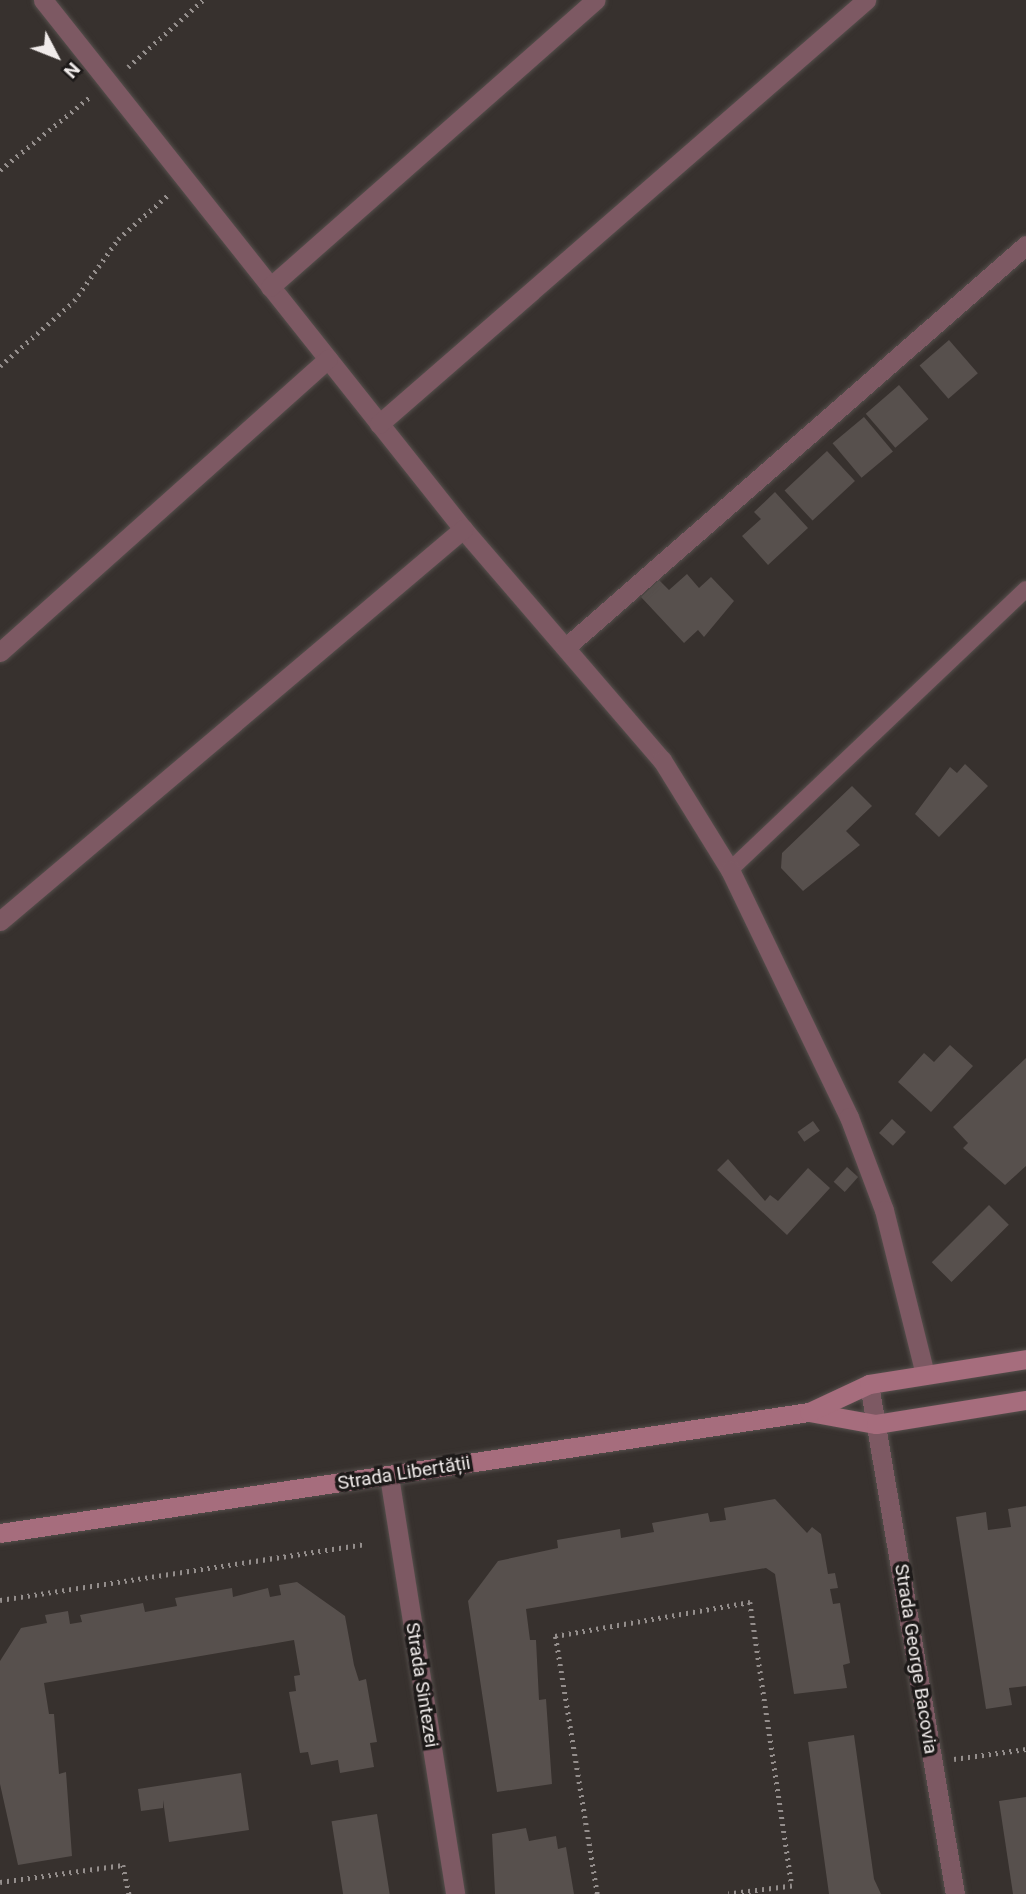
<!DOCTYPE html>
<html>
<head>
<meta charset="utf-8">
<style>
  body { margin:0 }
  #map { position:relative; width:1026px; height:1894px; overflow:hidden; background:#37312e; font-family:Roboto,sans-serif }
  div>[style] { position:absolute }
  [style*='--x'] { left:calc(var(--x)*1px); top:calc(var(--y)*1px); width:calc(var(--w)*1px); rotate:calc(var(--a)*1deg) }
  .building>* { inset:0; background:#57504d; transform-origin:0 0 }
  .path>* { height:4.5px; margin-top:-2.25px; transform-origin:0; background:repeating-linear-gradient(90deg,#948e8c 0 2px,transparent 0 7px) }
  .roads { filter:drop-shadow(0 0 2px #554f4c) drop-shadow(0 0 2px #554f4c) }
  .service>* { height:16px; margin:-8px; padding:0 8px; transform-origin:8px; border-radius:8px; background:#7d5963 }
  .minor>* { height:19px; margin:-9.5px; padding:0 9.5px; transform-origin:9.5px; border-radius:9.5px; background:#7d5963 }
  .secondary>* { height:19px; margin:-9.5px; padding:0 9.5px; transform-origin:9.5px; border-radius:9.5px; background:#a66d7d }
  span { translate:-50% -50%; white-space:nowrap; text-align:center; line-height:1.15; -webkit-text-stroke:7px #1d1a19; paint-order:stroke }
  .street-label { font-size:19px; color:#f0ebea }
  .north { position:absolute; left:21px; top:21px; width:70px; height:70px; -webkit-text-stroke:5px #1d1a19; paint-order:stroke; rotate:132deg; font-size:19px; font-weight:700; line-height:28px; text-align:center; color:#f0ebea }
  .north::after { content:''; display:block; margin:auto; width:24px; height:32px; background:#f0ebea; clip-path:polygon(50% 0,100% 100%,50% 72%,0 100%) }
</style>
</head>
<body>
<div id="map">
  <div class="building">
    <i style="left:949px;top:340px;width:44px;height:39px;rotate:49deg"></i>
    <i style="left:899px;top:385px;width:45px;height:44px;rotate:49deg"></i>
    <i style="left:864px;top:417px;width:45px;height:41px;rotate:50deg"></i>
    <i style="left:827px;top:451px;width:41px;height:58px;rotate:47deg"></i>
    <i style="clip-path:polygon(775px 492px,808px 528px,768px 565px,742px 536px,761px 519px,754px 512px)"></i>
    <i style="clip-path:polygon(687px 574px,699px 588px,711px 577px,734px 601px,704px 637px,698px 630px,684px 643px,641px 597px,659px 580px,669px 590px)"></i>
    <i style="clip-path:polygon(965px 764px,988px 786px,939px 837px,915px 814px,950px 767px,957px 773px)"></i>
    <i style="clip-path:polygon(852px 786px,872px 806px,846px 831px,860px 845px,803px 891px,781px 868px,782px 853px)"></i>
    <i style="clip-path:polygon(950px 1045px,973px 1066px,931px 1112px,898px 1082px,924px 1053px,934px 1062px)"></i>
    <i style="clip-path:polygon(1026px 1058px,1026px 1166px,1005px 1185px,963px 1148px,968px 1143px,953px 1127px)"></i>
    <i style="left:892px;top:1119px;width:19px;height:19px;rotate:43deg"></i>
    <i style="left:813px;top:1121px;width:12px;height:19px;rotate:55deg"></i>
    <i style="clip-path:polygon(728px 1159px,765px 1201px,770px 1195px,778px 1201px,808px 1168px,830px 1188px,787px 1235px,717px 1170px)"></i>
    <i style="left:847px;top:1167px;width:15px;height:20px;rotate:42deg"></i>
    <i style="left:989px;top:1205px;width:28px;height:81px;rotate:45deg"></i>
    <i style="clip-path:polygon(775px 1499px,807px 1533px,812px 1527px,821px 1534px,828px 1574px,835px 1573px,838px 1588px,830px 1589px,833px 1604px,840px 1603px,850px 1663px,843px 1665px,847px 1688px,794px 1694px,775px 1574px,766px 1568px,526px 1609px,530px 1640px,536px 1640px,539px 1700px,546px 1699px,552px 1784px,497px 1792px,468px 1601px,498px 1561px,558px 1548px,557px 1540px,620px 1529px,621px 1538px,654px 1532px,652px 1523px,708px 1513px,710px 1522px,726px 1520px,724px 1508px)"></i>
    <i style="clip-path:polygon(1026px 1506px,1026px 1686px,1009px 1688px,1012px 1705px,986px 1709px,956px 1517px,986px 1512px,988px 1530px,1011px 1527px,1008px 1509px)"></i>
    <i style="clip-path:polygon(297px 1582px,345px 1616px,354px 1665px,359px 1681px,366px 1679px,377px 1742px,370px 1743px,374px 1767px,340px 1773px,338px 1760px,311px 1765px,308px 1752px,300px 1753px,289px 1692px,296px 1691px,294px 1676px,300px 1675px,294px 1640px,44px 1683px,49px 1714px,54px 1714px,59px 1774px,66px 1772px,72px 1856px,18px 1865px,0 1784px,0 1661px,21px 1628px,47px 1623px,45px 1615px,68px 1611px,70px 1624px,82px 1622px,80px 1615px,143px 1603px,145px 1612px,177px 1606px,175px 1598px,232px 1588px,233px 1597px,268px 1588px,270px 1597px,281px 1595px,279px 1585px)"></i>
    <i style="clip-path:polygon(854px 1735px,874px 1879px,881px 1894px,829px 1894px,808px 1742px)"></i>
    <i style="clip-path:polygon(241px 1773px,249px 1830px,169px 1842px,163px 1800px,163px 1808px,141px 1811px,138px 1789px)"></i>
    <i style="clip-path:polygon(1026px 1797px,1026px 1894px,1013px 1894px,999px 1801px)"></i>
    <i style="left:377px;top:1814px;width:81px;height:46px;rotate:81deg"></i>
    <i style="clip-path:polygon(526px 1828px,529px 1841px,556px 1836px,558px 1849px,566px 1847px,574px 1894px,495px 1894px,492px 1834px)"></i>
  </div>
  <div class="path">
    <i style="--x:128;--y:67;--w:101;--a:-41.8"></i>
    <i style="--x:0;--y:170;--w:117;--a:-39.1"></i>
    <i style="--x:0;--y:366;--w:98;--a:-41.3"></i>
    <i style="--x:74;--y:301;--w:76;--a:-54.6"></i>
    <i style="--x:118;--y:239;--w:67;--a:-41.3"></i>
    <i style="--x:0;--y:1600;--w:368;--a:-8.7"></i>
    <i style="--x:954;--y:1759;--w:73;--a:-7.9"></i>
    <i style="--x:0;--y:1882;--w:124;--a:-7.9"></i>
    <i style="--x:123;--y:1865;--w:30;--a:78"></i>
    <i style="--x:597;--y:1894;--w:261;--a:-99.2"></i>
    <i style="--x:555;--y:1636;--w:198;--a:-9.9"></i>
    <i style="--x:750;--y:1602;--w:287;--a:81.6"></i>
    <i style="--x:792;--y:1886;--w:64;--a:172.8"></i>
  </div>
  <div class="roads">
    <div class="service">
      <i style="--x:730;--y:870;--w:408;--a:-43.5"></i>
    </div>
    <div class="minor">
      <i style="--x:43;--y:0;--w:675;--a:51.55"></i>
      <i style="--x:463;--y:529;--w:305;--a:49.3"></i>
      <i style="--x:662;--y:760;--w:129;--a:58.3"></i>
      <i style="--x:730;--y:870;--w:274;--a:64.3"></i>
      <i style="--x:849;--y:1117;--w:99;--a:69.4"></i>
      <i style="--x:884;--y:1210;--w:170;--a:76"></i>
      <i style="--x:270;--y:287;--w:434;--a:-41.4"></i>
      <i style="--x:379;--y:424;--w:646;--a:-41.04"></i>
      <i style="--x:566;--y:647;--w:611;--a:-41.15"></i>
      <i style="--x:0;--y:652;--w:440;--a:-41.8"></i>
      <i style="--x:0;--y:921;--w:607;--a:-40.25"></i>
      <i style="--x:869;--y:1384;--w:517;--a:80.43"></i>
      <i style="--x:389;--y:1476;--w:423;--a:81"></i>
    </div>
    <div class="secondary">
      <i style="--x:809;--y:1412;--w:68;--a:10.2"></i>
      <i style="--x:876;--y:1424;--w:152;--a:-9.1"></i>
      <i style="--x:0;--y:1533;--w:818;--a:-8.51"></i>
      <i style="--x:809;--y:1412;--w:66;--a:-25"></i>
      <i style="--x:869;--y:1384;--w:159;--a:-9"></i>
    </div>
  </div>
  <div class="street-label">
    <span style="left:404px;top:1473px;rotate:-9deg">Strada Libertății</span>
    <span style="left:916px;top:1659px;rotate:81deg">Strada George Bacovia</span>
    <span style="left:422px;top:1685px;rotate:81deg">Strada Sintezei</span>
  </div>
  <div class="north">N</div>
</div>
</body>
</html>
